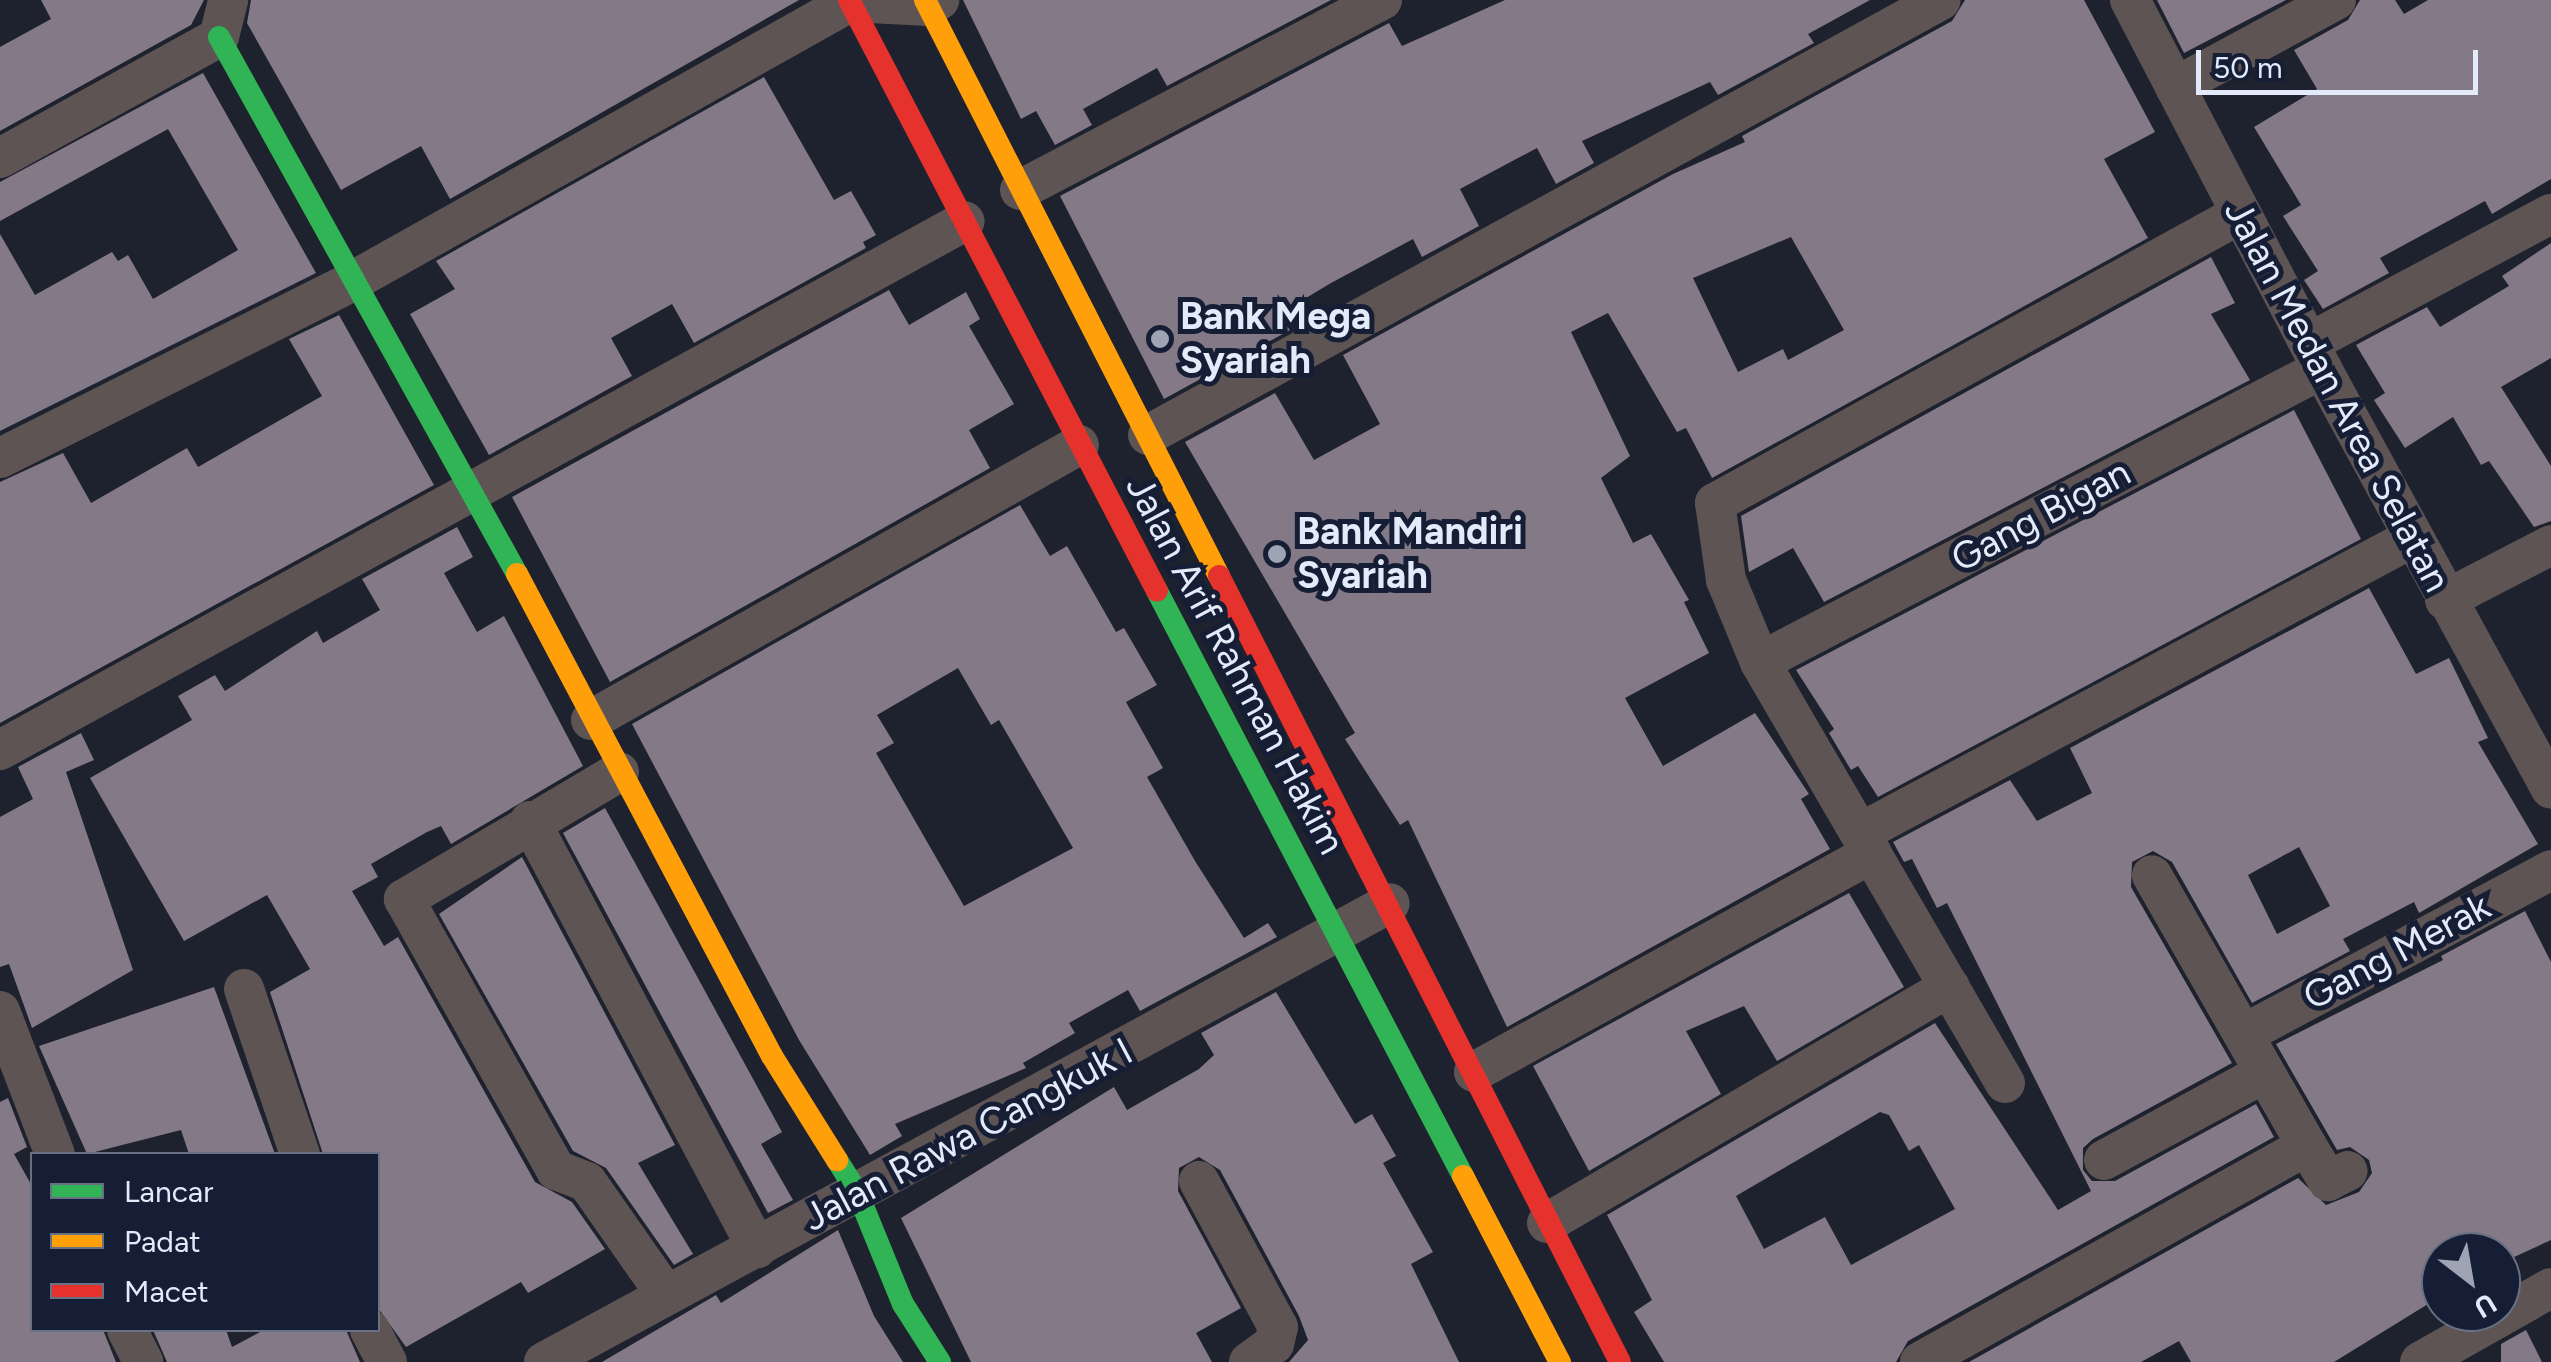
<!DOCTYPE html>
<html>
<head>
<meta charset="utf-8">
<style>
  body { margin:0 }
  #map { position:relative; width:2551px; height:1362px; overflow:hidden; background:#1d222e; font-family:Figtree,sans-serif }
  div>[style] { position:absolute }
  [style*='--x'] { left:calc(var(--x)*1px); top:calc(var(--y)*1px); width:calc(var(--w)*1px); rotate:calc(var(--a)*1deg) }
  .building>* { inset:0; background:#847986 }
  .street>* { height:40px; margin:-20px; padding:0 20px; transform-origin:20px; border-radius:20px; background:#5d5453 }
  .fast>* { height:22px; margin:-11px; padding:0 11px; transform-origin:11px; border-radius:11px; background:#30b455 }
  .slow>* { height:22px; margin:-11px; padding:0 11px; transform-origin:11px; border-radius:11px; background:#ff9f0a }
  .jam>* { height:22px; margin:-11px; padding:0 11px; transform-origin:11px; border-radius:11px; background:#e5322d }
  .dots>* { width:28px; height:28px; translate:-50% -50%; box-sizing:border-box; border:5px solid #161e35; border-radius:50% }
  span { translate:-50% -50%; white-space:nowrap; text-align:center; line-height:1.15; -webkit-text-stroke:10px #161e35; paint-order:stroke }
  .poi-label { font-size:38px; color:#e3eafa; font-weight:700 }
  .left { translate:0 -50%; text-align:left }
  .street-label { font-size:38px; color:#e3eafa }
  .legend { position:absolute; left:30px; top:1152px; width:350px; height:180px; box-sizing:border-box; background:#161e35; border:2px solid #687084; margin:0; padding:12px 18px; list-style:none; font-size:30px; color:#e3eafa }
  .legend li { display:flex; align-items:center; gap:20px; height:50px }
  .legend b { width:50px; border:2px solid #687084 }
  .north { position:absolute; left:2421px; top:1232px; width:100px; height:100px; box-sizing:border-box; background:#161e35; border:2px solid #687084; border-radius:50%; rotate:149deg; font-size:28px; font-weight:700; line-height:40px; text-align:center; color:#e3eafa }
  .north::after { content:''; display:block; margin:auto; width:35px; height:45px; background:#9ea4b3; clip-path:polygon(50% 0,100% 100%,50% 72%,0 100%) }
  .scale { position:absolute; left:2196px; top:50px; width:282px; height:45px; box-sizing:border-box; border:5px solid #e3eafa; border-top:0; padding-left:12px; font-size:30px; line-height:35px; white-space:nowrap; color:#e3eafa; -webkit-text-stroke:8px #161e35; paint-order:stroke }
</style>
</head>
<body>
<div id="map">
  <div class="building">
    <i style="clip-path:polygon(41px 0,204px 0,191px 25px,0 131px,0 47px,51px 19px)"></i>
    <i style="clip-path:polygon(251px 0,799px 0,450px 199px,421px 146px,341px 190px,247px 23px)"></i>
    <i style="clip-path:polygon(963px 0,1331px 0,1167px 86px,1157px 68px,1083px 109px,1092px 125px,1055px 145px,1036px 111px,1021px 119px)"></i>
    <i style="clip-path:polygon(1505px 0,1870px 0,1808px 34px,1814px 43px,1718px 95px,1710px 82px,1582px 141px,1594px 163px,1556px 184px,1537px 148px,1460px 189px,1479px 226px,1422px 257px,1413px 239px,1331px 283px,1281px 313px,1290px 330px,1164px 399px,1060px 196px,1389px 23px,1402px 46px)"></i>
    <i style="clip-path:polygon(evenodd,1965px 0,2084px 0,2155px 132px,2104px 159px,2148px 238px,1712px 478px,1686px 428px,1677px 432px,1608px 313px,1571px 332px,1630px 456px,1601px 478px,1633px 543px,1651px 534px,1689px 600px,1684px 602px,1709px 653px,1625px 698px,1663px 766px,1755px 713px,1809px 794px,1801px 799px,1830px 849px,1507px 1027px,1408px 820px,1400px 825px,1345px 739px,1355px 733px,1185px 442px,1275px 393px,1314px 460px,1380px 424px,1343px 355px,1673px 174px,1745px 142px,1742px 136px,1952px 21px,1965px 0,1791px 237px,1844px 330px,1788px 360px,1783px 349px,1738px 372px,1693px 278px,1791px 237px)"></i>
    <i style="clip-path:polygon(2157px 0,2286px 0,2184px 53px)"></i>
    <i style="clip-path:polygon(2360px 0,2395px 0,2404px 14px,2428px 0,2551px 0,2551px 179px,2492px 214px,2485px 201px,2380px 258px,2389px 273px,2323px 309px,2304px 280px,2318px 271px,2283px 216px,2301px 205px,2254px 127px,2317px 89px,2294px 50px,2348px 20px)"></i>
    <i style="clip-path:polygon(203px 73px,316px 273px,0 431px,0 234px,35px 295px,112px 252px,118px 261px,128px 255px,153px 299px,238px 250px,168px 129px,0 221px,0 182px)"></i>
    <i style="clip-path:polygon(764px 77px,834px 200px,851px 191px,876px 235px,863px 242px,866px 248px,694px 343px,672px 304px,611px 338px,632px 376px,489px 455px,410px 314px,455px 289px,436px 261px)"></i>
    <i style="clip-path:polygon(2551px 243px,2551px 358px,2501px 387px,2551px 466px,2551px 521px,2534px 527px,2489px 461px,2481px 465px,2453px 417px,2405px 448px,2374px 400px,2385px 393px,2356px 345px,2427px 307px,2440px 327px,2509px 286px,2502px 276px)"></i>
    <i style="clip-path:polygon(2211px 257px,2235px 303px,2211px 314px,2250px 380px,1824px 602px,1793px 548px,1749px 572px,1741px 516px)"></i>
    <i style="clip-path:polygon(889px 290px,909px 325px,966px 292px,980px 319px,969px 326px,1014px 404px,969px 430px,990px 468px,610px 682px,512px 497px)"></i>
    <i style="clip-path:polygon(339px 315px,434px 485px,0 723px,0 482px,63px 453px,91px 503px,187px 448px,198px 467px,322px 396px,289px 339px)"></i>
    <i style="clip-path:polygon(2294px 410px,2361px 539px,1878px 797px,1858px 766px,1851px 770px,1829px 733px,1834px 729px,1796px 670px)"></i>
    <i style="clip-path:polygon(evenodd,1020px 505px,1050px 556px,1067px 546px,1116px 632px,1124px 628px,1157px 685px,1126px 702px,1163px 768px,1147px 777px,1195px 861px,1244px 938px,1268px 923px,1277px 937px,1140px 1011px,1128px 990px,1069px 1023px,1075px 1033px,1023px 1063px,1026px 1068px,895px 1124px,902px 1136px,870px 1155px,799px 1040px,632px 724px,1020px 505px,958px 668px,991px 725px,999px 720px,1073px 848px,964px 906px,876px 753px,894px 743px,877px 715px,958px 668px)"></i>
    <i style="clip-path:polygon(457px 527px,473px 557px,444px 573px,477px 632px,504px 616px,583px 766px,451px 844px,441px 826px,427px 832px,371px 864px,378px 877px,352px 891px,384px 946px,398px 937px,535px 1182px,572px 1202px,605px 1249px,528px 1293px,521px 1282px,406px 1347px,378px 1308px,378px 1154px,323px 1154px,270px 992px,310px 969px,267px 895px,184px 941px,90px 778px,192px 720px,178px 696px,215px 675px,225px 691px,317px 631px,323px 643px,380px 610px,362px 579px)"></i>
    <i style="clip-path:polygon(evenodd,2369px 588px,2416px 674px,2449px 658px,2488px 738px,2478px 742px,2538px 844px,2419px 913px,2414px 902px,2343px 939px,2350px 951px,2252px 1003px,2172px 862px,2153px 851px,2132px 862px,2131px 887px,2232px 1063px,2093px 1139px,2083px 1148px,2083px 1170px,2092px 1181px,2115px 1181px,2256px 1104px,2274px 1137px,1908px 1341px,1896px 1362px,1664px 1362px,1634px 1312px,1652px 1300px,1607px 1215px,1935px 1023px,2058px 1210px,2091px 1191px,1947px 903px,1937px 908px,1912px 859px,1904px 862px,1893px 842px,2010px 780px,2037px 821px,2092px 793px,2070px 748px,2369px 588px,2299px 847px,2330px 906px,2277px 934px,2248px 875px,2299px 847px,2369px 588px,1880px 1112px,1889px 1115px,1909px 1151px,1919px 1145px,1955px 1209px,1851px 1265px,1825px 1217px,1764px 1249px,1736px 1196px,1880px 1112px)"></i>
    <i style="clip-path:polygon(81px 733px,94px 760px,66px 772px,133px 970px,32px 1028px,9px 964px,0 967px,0 817px,33px 799px,18px 767px)"></i>
    <i style="clip-path:polygon(605px 808px,782px 1132px,761px 1144px,793px 1200px,768px 1213px,563px 833px)"></i>
    <i style="clip-path:polygon(522px 857px,675px 1145px,638px 1163px,693px 1254px,674px 1265px,606px 1168px,573px 1151px,439px 914px)"></i>
    <i style="clip-path:polygon(1849px 893px,1904px 987px,1777px 1061px,1744px 1006px,1686px 1031px,1721px 1094px,1589px 1171px,1533px 1066px)"></i>
    <i style="clip-path:polygon(2525px 911px,2551px 962px,2551px 1240px,2501px 1263px,2501px 1252px,2441px 1252px,2441px 1296px,2334px 1362px,2191px 1362px,2179px 1341px,2141px 1362px,1969px 1362px,2298px 1178px,2326px 1205px,2359px 1192px,2372px 1173px,2369px 1160px,2350px 1147px,2337px 1150px,2276px 1044px,2443px 960px,2441px 956px)"></i>
    <i style="clip-path:polygon(214px 987px,275px 1154px,189px 1154px,181px 1130px,87px 1154px,39px 1046px)"></i>
    <i style="clip-path:polygon(1276px 992px,1355px 1124px,1372px 1114px,1396px 1156px,1383px 1163px,1433px 1252px,1411px 1264px,1459px 1362px,1289px 1362px,1308px 1340px,1299px 1316px,1220px 1170px,1199px 1157px,1179px 1168px,1178px 1191px,1241px 1308px,1196px 1333px,1212px 1362px,971px 1362px,901px 1218px,1114px 1087px,1127px 1110px,1199px 1069px,1214px 1055px,1201px 1033px)"></i>
    <i style="clip-path:polygon(8px 1098px,27px 1147px,14px 1154px,32px 1186px,32px 1330px,103px 1330px,116px 1362px,0 1362px,0 1102px)"></i>
    <i style="clip-path:polygon(838px 1230px,874px 1316px,903px 1362px,602px 1362px,716px 1295px,721px 1303px)"></i>
    <i style="clip-path:polygon(153px 1330px,226px 1330px,232px 1347px,264px 1330px,346px 1330px,360px 1362px,167px 1362px)"></i>
    <i style="clip-path:polygon(2526px 1330px,2542px 1362px,2501px 1362px,2501px 1344px)"></i>
  </div>
  <div class="street">
    <i style="--x:2130;--y:0;--w:416;--a:62.5"></i>
    <i style="--x:2322;--y:369;--w:478;--a:61.4"></i>
    <i style="--x:2175;--y:87;--w:183;--a:-28.4"></i>
    <i style="--x:0;--y:158;--w:250;--a:-28.9"></i>
    <i style="--x:219;--y:37;--w:38;--a:-76"></i>
    <i style="--x:1020;--y:190;--w:409;--a:-27.7"></i>
    <i style="--x:2309;--y:343;--w:274;--a:-28.1"></i>
    <i style="--x:1148;--y:435;--w:904;--a:-28.75"></i>
    <i style="--x:0;--y:458;--w:395;--a:-26.6"></i>
    <i style="--x:353;--y:281;--w:570;--a:-29.31"></i>
    <i style="--x:850;--y:2;--w:78;--a:2.9"></i>
    <i style="--x:928;--y:6;--w:13;--a:-29"></i>
    <i style="--x:2445;--y:600;--w:119;--a:-27.4"></i>
    <i style="--x:1760;--y:662;--w:634;--a:-27.54"></i>
    <i style="--x:591;--y:720;--w:560;--a:-29.4"></i>
    <i style="--x:0;--y:750;--w:1100;--a:-28.73"></i>
    <i style="--x:619;--y:772;--w:250;--a:149.4"></i>
    <i style="--x:404;--y:899;--w:311;--a:60.7"></i>
    <i style="--x:556;--y:1170;--w:33;--a:21"></i>
    <i style="--x:587;--y:1182;--w:138;--a:55"></i>
    <i style="--x:530;--y:821;--w:484;--a:62"></i>
    <i style="--x:1860;--y:833;--w:626;--a:-28.12"></i>
    <i style="--x:244;--y:989;--w:174;--a:71.3"></i>
    <i style="--x:0;--y:1011;--w:153;--a:69"></i>
    <i style="--x:2244;--y:1034;--w:348;--a:-28.1"></i>
    <i style="--x:1474;--y:1072;--w:454;--a:-28.8"></i>
    <i style="--x:2005;--y:1083;--w:487;--a:-120.2"></i>
    <i style="--x:1760;--y:662;--w:89;--a:-112.5"></i>
    <i style="--x:1726;--y:580;--w:78;--a:-98.1"></i>
    <i style="--x:1715;--y:503;--w:599;--a:-28.83"></i>
    <i style="--x:2307;--y:1146;--w:41;--a:59"></i>
    <i style="--x:2328;--y:1181;--w:22;--a:-27"></i>
    <i style="--x:2104;--y:1160;--w:182;--a:-28.5"></i>
    <i style="--x:1199;--y:1181;--w:166;--a:61.6"></i>
    <i style="--x:1278;--y:1327;--w:17;--a:103"></i>
    <i style="--x:1274;--y:1344;--w:31;--a:144"></i>
    <i style="--x:1547;--y:1223;--w:467;--a:-30.4"></i>
    <i style="--x:127;--y:1330;--w:36;--a:63"></i>
    <i style="--x:370;--y:1330;--w:36;--a:62"></i>
    <i style="--x:544;--y:1362;--w:962;--a:-28.48"></i>
    <i style="--x:1920;--y:1362;--w:443;--a:-29.2"></i>
    <i style="--x:2307;--y:1146;--w:312;--a:-119.8"></i>
    <i style="--x:2420;--y:1362;--w:150;--a:-29.5"></i>
  </div>
  <div class="fast">
    <i style="--x:219;--y:37;--w:614;--a:60.97"></i>
    <i style="--x:1157;--y:591;--w:660;--a:62.39"></i>
    <i style="--x:837;--y:1160;--w:40;--a:58"></i>
    <i style="--x:858;--y:1194;--w:119;--a:67.8"></i>
    <i style="--x:903;--y:1304;--w:69;--a:57.5"></i>
  </div>
  <div class="slow">
    <i style="--x:925;--y:0;--w:647;--a:62.96"></i>
    <i style="--x:517;--y:574;--w:545;--a:62.12"></i>
    <i style="--x:772;--y:1056;--w:123;--a:58"></i>
    <i style="--x:1463;--y:1176;--w:210;--a:62.5"></i>
  </div>
  <div class="jam">
    <i style="--x:849;--y:0;--w:666;--a:62.47"></i>
    <i style="--x:1219;--y:576;--w:882;--a:62.97"></i>
  </div>
  <div class="dots">
    <i style="left:1160px;top:339px;background:#9ea4b3"></i>
    <i style="left:1277px;top:554px;background:#9ea4b3"></i>
  </div>
  <div class="poi-label">
    <span class="left" style="left:1180px;top:339px">Bank Mega<br>Syariah</span>
    <span class="left" style="left:1297px;top:554px">Bank Mandiri<br>Syariah</span>
  </div>
  <div class="street-label">
    <span style="left:2337px;top:396px;rotate:62deg">Jalan Medan Area Selatan</span>
    <span style="left:2041px;top:516px;rotate:-28deg">Gang Bigan</span>
    <span style="left:1235px;top:665px;rotate:62deg">Jalan Arif Rahman Hakim</span>
    <span style="left:2397px;top:952px;rotate:-28deg">Gang Merak</span>
    <span style="left:968px;top:1135px;rotate:-28deg">Jalan Rawa Cangkuk I</span>
  </div>
  <ul class="legend">
  <li><b style="height:12px;background:#30b455"></b>Lancar</li>
  <li><b style="height:12px;background:#ff9f0a"></b>Padat</li>
  <li><b style="height:12px;background:#e5322d"></b>Macet</li>
  </ul>
  <div class="north">U</div>
  <div class="scale">50 m</div>
</div>
</body>
</html>
